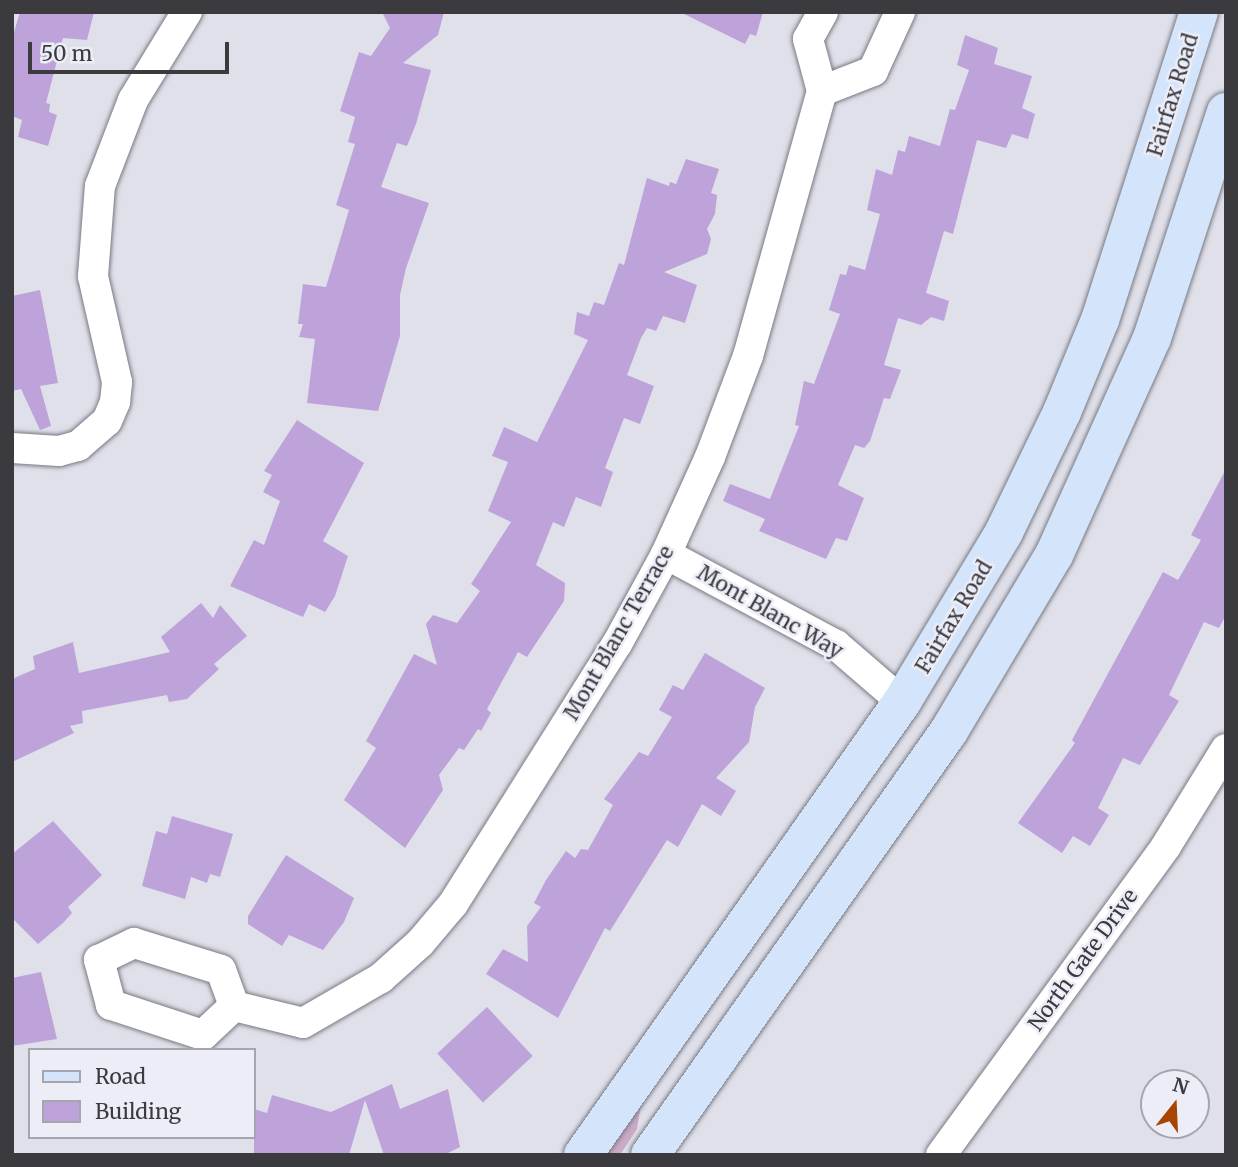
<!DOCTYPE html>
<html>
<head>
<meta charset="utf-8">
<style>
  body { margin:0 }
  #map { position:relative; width:1238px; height:1167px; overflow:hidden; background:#dfe0e9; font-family:Merriweather,serif }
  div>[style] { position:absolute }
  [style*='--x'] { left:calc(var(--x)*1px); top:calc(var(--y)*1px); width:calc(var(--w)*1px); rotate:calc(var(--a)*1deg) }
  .green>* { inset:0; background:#cbabc6 }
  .building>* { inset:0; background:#bda3da; transform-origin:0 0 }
  .roads { filter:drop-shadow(0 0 2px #797a83) drop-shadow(0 0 2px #797a83) }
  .minor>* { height:30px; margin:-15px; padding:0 15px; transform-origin:15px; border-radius:15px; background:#fff }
  .major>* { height:38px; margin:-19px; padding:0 19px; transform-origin:19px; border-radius:19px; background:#d3e4fb }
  span { translate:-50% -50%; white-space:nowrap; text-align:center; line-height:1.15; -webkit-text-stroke:5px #ecedf7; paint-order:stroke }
  .street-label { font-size:21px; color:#3b3b3f }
  .frame { position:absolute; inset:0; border:14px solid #3b3b3f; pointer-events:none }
  .legend { position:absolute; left:28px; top:1048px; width:228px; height:91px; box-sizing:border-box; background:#ecedf7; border:2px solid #a5a6ad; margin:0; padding:9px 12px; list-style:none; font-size:21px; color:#3b3b3f }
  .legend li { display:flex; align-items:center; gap:14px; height:35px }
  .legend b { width:35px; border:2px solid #a5a6ad }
  .north { position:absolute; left:1140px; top:1069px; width:70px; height:70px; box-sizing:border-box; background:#ecedf7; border:2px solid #a5a6ad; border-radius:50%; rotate:18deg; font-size:19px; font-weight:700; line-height:28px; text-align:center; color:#3b3b3f }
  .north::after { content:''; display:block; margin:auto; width:24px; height:32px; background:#a74500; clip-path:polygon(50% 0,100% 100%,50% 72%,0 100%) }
  .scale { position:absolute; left:28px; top:42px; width:201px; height:32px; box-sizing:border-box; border:4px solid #3b3b3f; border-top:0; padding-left:9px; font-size:21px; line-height:24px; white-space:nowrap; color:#3b3b3f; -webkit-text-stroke:5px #ecedf7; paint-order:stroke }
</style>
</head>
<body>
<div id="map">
  <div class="green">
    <i style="clip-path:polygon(641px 1105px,637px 1129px,620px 1155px,600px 1155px)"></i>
  </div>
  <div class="building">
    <i style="clip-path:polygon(20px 12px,94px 12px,87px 40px,63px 38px,46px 103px,50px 104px,49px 112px,57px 115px,48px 146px,18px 137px,22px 120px,12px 116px,12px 39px)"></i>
    <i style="clip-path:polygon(382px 12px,444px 12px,438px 35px,403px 63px,431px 70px,416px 124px,407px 146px,397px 143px,381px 187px,429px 203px,406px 268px,400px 295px,400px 336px,378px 411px,307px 403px,315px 339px,299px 337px,303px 324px,298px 324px,303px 284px,326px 287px,349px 210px,336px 205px,355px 144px,348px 142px,355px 117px,340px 111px,359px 52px,371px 56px,390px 28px)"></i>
    <i style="clip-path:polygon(680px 12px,763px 12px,756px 36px,750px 34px,745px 44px)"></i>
    <i style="clip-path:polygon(965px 35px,998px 48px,994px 64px,1032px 76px,1022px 108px,1035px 114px,1028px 139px,1012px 134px,1006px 148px,977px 140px,953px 234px,944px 231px,926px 293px,949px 301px,944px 321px,931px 317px,921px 325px,898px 318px,884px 365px,901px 370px,890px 399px,884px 398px,870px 441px,864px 448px,855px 445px,838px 485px,864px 498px,847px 541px,836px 538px,826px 559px,759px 531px,765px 519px,723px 501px,730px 484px,770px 499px,799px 426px,795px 425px,804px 381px,814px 384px,840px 314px,829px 310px,840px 274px,846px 275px,849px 265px,865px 270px,880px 214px,867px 210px,876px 169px,892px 175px,898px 150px,905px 152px,909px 136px,940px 146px,950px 109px,955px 110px,969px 70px,957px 65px)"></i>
    <i style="clip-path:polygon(686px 159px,719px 169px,711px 193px,717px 195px,715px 214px,707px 229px,711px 239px,707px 254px,664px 272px,697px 285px,685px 323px,663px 316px,656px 331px,647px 328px,641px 338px,627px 375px,654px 386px,640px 424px,624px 418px,605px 468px,613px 472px,601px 507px,576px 497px,564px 527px,553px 522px,536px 565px,565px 583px,564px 601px,527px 657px,518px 652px,487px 709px,491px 713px,481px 731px,478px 729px,464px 750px,459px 748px,439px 775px,443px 790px,405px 848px,344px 800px,376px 748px,366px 741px,414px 654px,437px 665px,426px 624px,433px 615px,457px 623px,480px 591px,471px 584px,511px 522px,488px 511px,508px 462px,492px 456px,504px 427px,537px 442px,588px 340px,574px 334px,577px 312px,589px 316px,594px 302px,604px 305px,619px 263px,624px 265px,647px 178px,669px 186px,670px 182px,676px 184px)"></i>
    <i style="clip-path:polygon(40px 290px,58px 383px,40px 386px,51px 426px,40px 430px,21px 389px,12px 391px,12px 296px)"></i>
    <i style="clip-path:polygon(297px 420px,364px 463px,323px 541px,348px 556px,335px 596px,325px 612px,309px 604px,303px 617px,230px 586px,254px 540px,264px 545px,280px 501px,263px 492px,272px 475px,264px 471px)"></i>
    <i style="clip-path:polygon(1226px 469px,1226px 615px,1219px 628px,1204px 622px,1169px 695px,1179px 701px,1140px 765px,1123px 758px,1098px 808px,1109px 815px,1090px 846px,1073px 836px,1062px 853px,1018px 823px,1075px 743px,1072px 740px,1163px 572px,1178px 580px,1201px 540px,1191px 535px)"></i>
    <i style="clip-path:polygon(201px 603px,213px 618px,220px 605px,247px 636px,214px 664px,219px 669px,187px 699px,169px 702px,167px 695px,82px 711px,83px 723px,70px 726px,74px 733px,12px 762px,12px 679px,35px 669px,33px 656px,73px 642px,79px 673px,170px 652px,161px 637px)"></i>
    <i style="clip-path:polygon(705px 653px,765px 688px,755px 707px,749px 742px,716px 778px,736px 791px,721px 816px,702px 804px,678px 847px,667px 840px,610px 931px,605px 928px,558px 1018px,486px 974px,503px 949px,528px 962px,527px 926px,541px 907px,534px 903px,546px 880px,566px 851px,575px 858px,581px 849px,588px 850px,613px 805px,604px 799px,639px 752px,648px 756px,672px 717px,659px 710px,673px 685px,683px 690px)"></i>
    <i style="clip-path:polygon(172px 816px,233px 834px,220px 877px,210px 874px,207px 883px,191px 877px,185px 899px,142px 886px,156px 831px,167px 834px)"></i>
    <i style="clip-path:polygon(53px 821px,102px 875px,68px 907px,72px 913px,63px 923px,38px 944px,12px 918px,12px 854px)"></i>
    <i style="clip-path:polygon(286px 855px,354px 898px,344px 922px,323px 950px,289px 935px,282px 946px,248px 924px,248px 916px)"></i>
    <i style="clip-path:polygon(41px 972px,57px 1039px,12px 1046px,12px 978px)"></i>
    <i style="left:487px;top:1007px;width:67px;height:68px;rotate:47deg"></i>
    <i style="clip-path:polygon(392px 1084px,400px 1109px,448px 1089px,460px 1147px,444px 1155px,384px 1155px,365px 1100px,349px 1155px,254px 1155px,254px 1109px,267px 1113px,272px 1095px,331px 1112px)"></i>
  </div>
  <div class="roads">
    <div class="minor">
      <i style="--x:822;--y:91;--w:55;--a:-21.4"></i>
      <i style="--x:873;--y:71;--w:65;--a:-65.4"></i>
      <i style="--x:12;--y:448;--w:47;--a:3.7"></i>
      <i style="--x:59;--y:451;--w:20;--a:-15"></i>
      <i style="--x:78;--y:446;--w:38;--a:-41"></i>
      <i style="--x:107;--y:421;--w:21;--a:-67"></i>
      <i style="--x:115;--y:402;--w:20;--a:-84"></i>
      <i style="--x:117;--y:382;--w:109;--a:-102.8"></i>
      <i style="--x:93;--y:276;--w:90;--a:-85.6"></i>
      <i style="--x:100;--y:186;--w:92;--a:-69"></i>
      <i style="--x:133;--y:100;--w:103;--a:-58.5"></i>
      <i style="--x:666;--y:554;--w:193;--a:28.2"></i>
      <i style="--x:836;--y:645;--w:87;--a:40.8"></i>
      <i style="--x:134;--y:943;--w:91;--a:17.2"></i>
      <i style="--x:221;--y:970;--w:38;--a:70"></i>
      <i style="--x:234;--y:1006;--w:42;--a:136.9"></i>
      <i style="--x:203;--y:1035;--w:97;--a:-161.9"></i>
      <i style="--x:111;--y:1005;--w:47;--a:-104.9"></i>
      <i style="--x:99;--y:960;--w:39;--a:-26"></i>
      <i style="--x:234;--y:1006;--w:71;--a:13.8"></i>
      <i style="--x:303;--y:1023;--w:90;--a:-30"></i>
      <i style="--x:381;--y:978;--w:52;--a:-41.9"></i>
      <i style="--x:420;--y:943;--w:51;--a:-49.8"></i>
      <i style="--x:453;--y:904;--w:307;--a:-57.8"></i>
      <i style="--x:617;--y:644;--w:102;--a:-61.4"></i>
      <i style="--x:666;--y:554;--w:107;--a:-65.6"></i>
      <i style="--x:710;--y:457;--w:108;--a:-69.4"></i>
      <i style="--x:748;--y:356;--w:275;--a:-74.4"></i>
      <i style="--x:822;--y:91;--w:54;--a:-105.1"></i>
      <i style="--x:808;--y:39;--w:31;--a:-61"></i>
      <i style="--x:941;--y:1155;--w:382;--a:-53.9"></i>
      <i style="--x:1166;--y:846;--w:114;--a:-58.3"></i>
    </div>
    <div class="major">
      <i style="--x:583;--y:1155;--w:554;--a:-54.85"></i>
      <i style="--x:902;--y:702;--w:198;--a:-59"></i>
      <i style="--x:1004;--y:532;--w:133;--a:-64.2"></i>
      <i style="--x:1062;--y:412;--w:100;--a:-67.6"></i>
      <i style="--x:1100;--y:320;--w:324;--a:-72.2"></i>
      <i style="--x:650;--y:1155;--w:519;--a:-54.81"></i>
      <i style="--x:949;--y:731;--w:205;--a:-59.2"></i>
      <i style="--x:1054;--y:555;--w:238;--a:-65.7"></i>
      <i style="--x:1152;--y:338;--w:238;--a:-71.9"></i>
    </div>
  </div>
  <div class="street-label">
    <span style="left:1173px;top:95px;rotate:-73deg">Fairfax Road</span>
    <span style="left:770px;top:612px;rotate:30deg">Mont Blanc Way</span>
    <span style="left:954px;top:617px;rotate:-59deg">Fairfax Road</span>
    <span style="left:619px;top:633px;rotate:-60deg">Mont Blanc Terrace</span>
    <span style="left:1083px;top:960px;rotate:-54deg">North Gate Drive</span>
  </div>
  <div class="frame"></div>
  <ul class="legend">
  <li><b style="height:9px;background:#d3e4fb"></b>Road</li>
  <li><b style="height:19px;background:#bda3da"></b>Building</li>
  </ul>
  <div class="north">N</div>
  <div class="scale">50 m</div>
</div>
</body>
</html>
